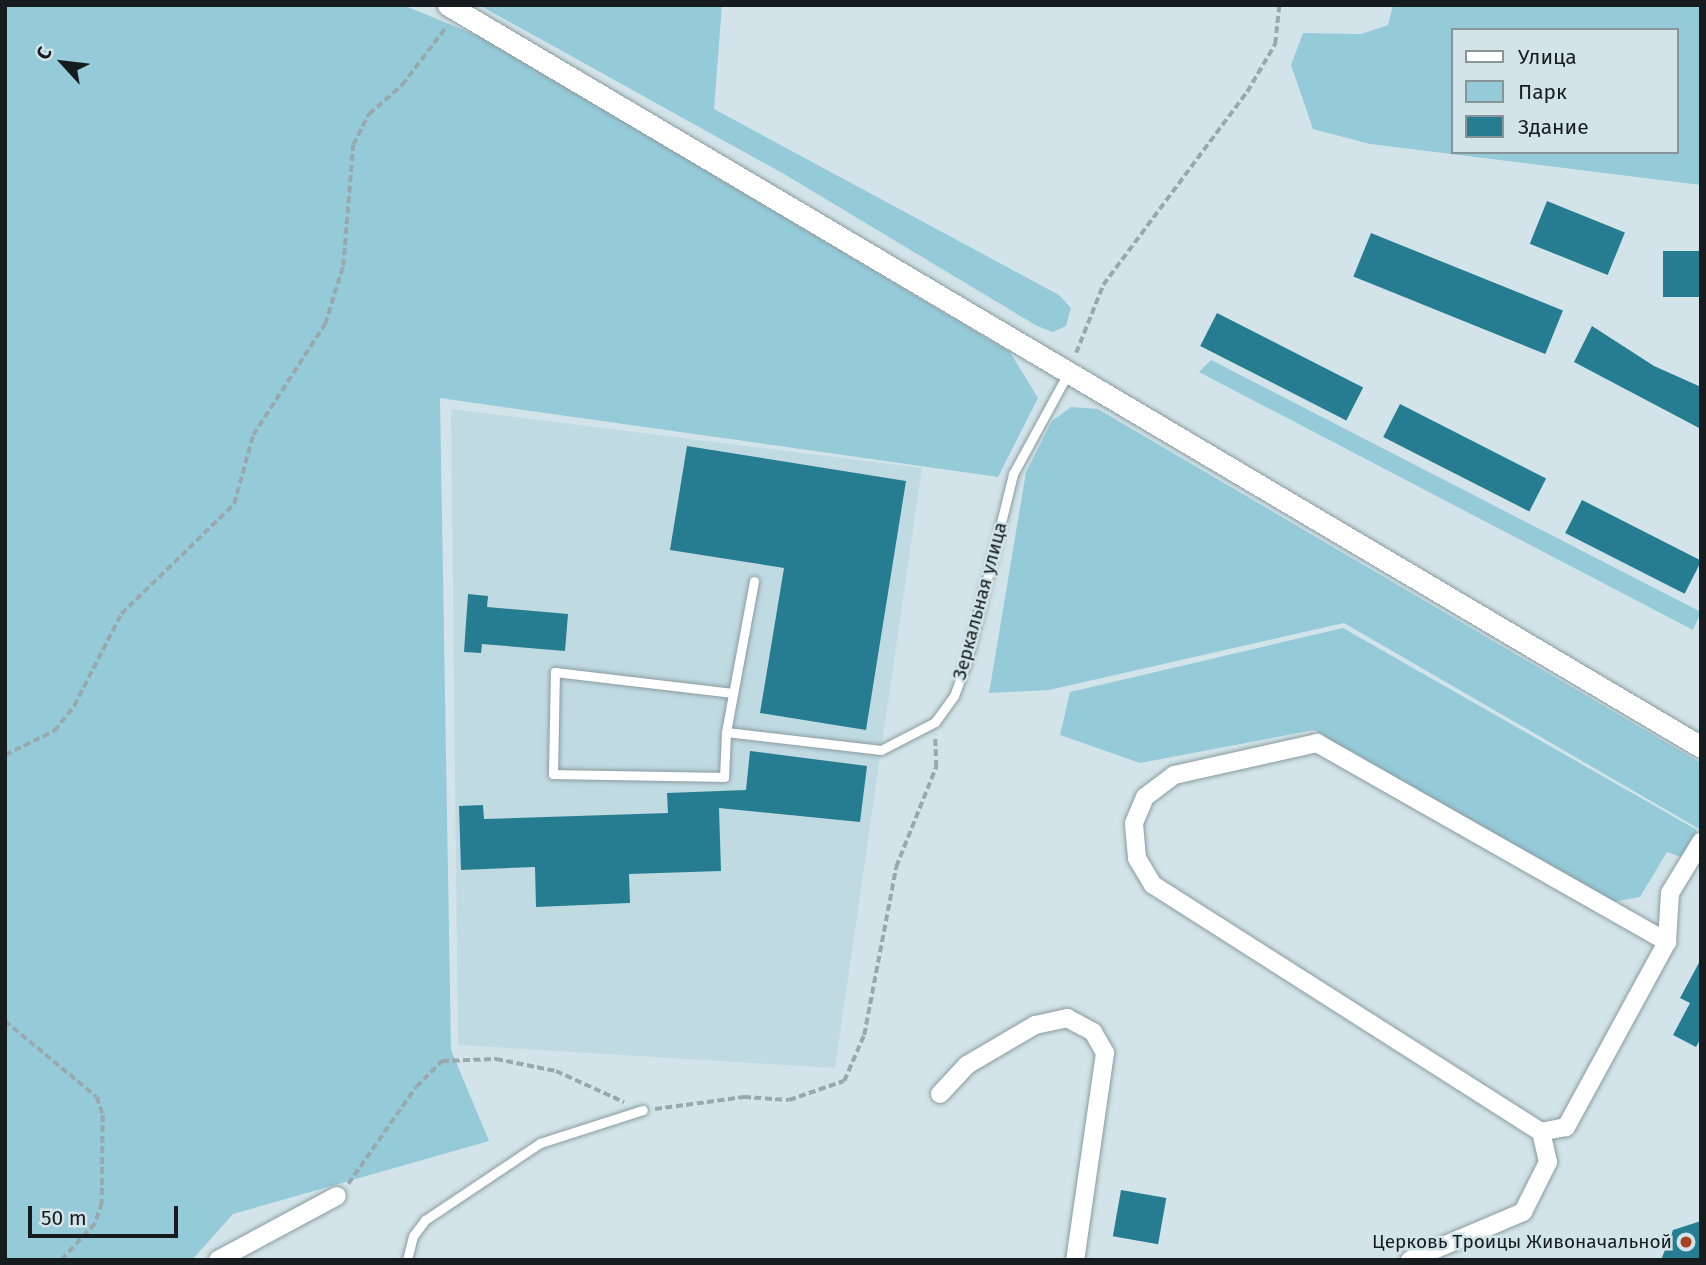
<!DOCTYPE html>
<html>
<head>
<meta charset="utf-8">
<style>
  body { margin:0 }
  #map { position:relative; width:1706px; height:1265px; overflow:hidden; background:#d2e4e9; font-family:"Fira Sans",sans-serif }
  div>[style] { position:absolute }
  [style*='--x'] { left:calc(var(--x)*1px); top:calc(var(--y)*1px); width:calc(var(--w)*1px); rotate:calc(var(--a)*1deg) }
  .built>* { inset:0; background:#c0dae2 }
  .green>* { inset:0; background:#95cbd9 }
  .building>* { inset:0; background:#267d91; transform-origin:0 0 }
  .path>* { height:3.5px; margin-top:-1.75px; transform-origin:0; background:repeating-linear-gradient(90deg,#99a8ac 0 7px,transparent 0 10.5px) }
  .roads { filter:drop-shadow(0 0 2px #8a9ba0) drop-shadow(0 0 2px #8a9ba0) }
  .service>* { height:9px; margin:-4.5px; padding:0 4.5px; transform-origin:4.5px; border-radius:4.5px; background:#fff }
  .minor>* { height:18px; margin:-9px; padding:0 9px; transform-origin:9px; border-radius:9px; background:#fff }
  .tertiary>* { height:21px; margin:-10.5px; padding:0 10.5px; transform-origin:10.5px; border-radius:10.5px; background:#fff }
  .dots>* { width:19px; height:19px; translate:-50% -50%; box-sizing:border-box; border:4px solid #d2e4e9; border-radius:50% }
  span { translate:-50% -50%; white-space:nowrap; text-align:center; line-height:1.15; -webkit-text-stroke:5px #d2e4e9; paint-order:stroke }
  .street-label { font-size:19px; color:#161c1e }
  .poi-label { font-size:19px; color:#161c1e }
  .right { translate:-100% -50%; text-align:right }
  .frame { position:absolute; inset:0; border:7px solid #161c1e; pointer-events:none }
  .legend { position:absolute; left:1451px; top:28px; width:228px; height:126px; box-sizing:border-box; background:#d2e4e9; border:2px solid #879498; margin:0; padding:9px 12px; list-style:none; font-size:21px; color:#161c1e }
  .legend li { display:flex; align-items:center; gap:14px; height:35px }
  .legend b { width:35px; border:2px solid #879498 }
  .north { position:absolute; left:28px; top:28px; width:70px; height:70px; -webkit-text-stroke:5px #d2e4e9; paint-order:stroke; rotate:297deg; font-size:19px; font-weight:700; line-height:28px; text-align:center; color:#161c1e }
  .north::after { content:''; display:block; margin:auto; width:24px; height:32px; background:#161c1e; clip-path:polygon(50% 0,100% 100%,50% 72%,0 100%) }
  .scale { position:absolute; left:28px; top:1206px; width:150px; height:32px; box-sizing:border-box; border:4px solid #161c1e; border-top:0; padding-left:9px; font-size:21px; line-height:24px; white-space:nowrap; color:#161c1e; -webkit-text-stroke:5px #d2e4e9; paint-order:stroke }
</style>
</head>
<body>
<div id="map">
  <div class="built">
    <i style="clip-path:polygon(451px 409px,922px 468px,835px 1068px,458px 1045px)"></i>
  </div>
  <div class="green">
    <i style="clip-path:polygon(5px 5px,403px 5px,488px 40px,1010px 352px,1038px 398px,998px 477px,440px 398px,451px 1050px,489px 1141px,233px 1214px,192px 1260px,5px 1260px)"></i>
    <i style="clip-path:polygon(479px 5px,722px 5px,714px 109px,1059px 295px,1071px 308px,1066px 326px,1053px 332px,1037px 326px,784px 174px)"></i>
    <i style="clip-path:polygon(evenodd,1393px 5px,1701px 5px,1701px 185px,1370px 144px,1313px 129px,1291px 65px,1303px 33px,1361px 34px,1388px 25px,1393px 5px,1452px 30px,1676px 30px,1676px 152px,1452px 152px,1452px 30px)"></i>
    <i style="clip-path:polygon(1211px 360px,1701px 612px,1693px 630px,1199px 372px)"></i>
    <i style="clip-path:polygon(1071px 407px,1098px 409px,1701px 763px,1701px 830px,1344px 623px,1049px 690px,989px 693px,1026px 472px,1052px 421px)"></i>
    <i style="clip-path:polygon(1343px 628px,1697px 830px,1681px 857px,1667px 852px,1640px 897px,1613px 902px,1314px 730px,1140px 763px,1060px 735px,1070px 692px)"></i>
  </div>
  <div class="building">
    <i style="left:1547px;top:201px;width:84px;height:46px;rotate:22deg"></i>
    <i style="left:1371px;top:233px;width:207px;height:47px;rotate:22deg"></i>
    <i style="left:1663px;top:251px;width:38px;height:46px"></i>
    <i style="left:1217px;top:313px;width:164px;height:37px;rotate:27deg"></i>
    <i style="clip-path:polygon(1592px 326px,1654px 366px,1701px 387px,1701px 429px,1574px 362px)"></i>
    <i style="left:1400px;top:404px;width:164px;height:37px;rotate:27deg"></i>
    <i style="clip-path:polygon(687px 446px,906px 481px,866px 730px,760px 713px,784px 568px,670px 550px)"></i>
    <i style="left:1582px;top:500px;width:134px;height:37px;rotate:27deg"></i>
    <i style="clip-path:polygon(468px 594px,488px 596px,487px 607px,568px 614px,565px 651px,482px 644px,481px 653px,464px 652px)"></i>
    <i style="clip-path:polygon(750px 751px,867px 766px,860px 822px,719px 808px,721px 871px,629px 874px,630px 903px,536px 907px,535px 867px,461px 870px,459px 806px,483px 805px,484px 819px,668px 813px,667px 793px,746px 790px)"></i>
    <i style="clip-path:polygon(1701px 959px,1701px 1038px,1696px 1047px,1673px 1035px,1690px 1003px,1680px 998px)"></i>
    <i style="left:1121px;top:1190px;width:46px;height:47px;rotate:10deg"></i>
    <i style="clip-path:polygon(1701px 1221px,1701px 1260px,1661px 1260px,1673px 1230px)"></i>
  </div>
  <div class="path">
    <i style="--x:1076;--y:353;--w:73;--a:-68.3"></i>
    <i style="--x:1103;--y:285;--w:241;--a:-53.3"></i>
    <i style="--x:1247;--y:92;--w:56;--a:-59.7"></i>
    <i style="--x:1275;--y:44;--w:39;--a:-84"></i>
    <i style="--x:5;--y:755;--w:55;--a:-26.1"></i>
    <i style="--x:54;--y:731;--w:32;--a:-51"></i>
    <i style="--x:74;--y:706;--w:103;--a:-62.9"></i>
    <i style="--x:121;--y:614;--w:158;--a:-44.2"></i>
    <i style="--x:234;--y:504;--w:72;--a:-74.6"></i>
    <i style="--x:253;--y:435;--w:132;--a:-57"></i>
    <i style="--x:325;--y:324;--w:61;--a:-72.8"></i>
    <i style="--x:343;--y:266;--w:121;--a:-85.3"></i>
    <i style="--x:353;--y:145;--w:35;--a:-63"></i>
    <i style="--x:369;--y:114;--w:44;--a:-41.3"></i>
    <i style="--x:402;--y:85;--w:74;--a:-52.7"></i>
    <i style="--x:5;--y:1021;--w:119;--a:39.6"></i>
    <i style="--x:97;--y:1097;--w:19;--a:72"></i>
    <i style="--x:103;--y:1115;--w:88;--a:90.7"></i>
    <i style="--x:102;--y:1203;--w:22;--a:108"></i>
    <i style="--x:95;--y:1224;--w:49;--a:132.5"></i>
    <i style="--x:655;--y:1109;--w:90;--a:-7.7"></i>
    <i style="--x:744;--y:1097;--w:45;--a:3.8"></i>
    <i style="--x:789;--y:1100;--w:58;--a:-19.1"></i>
    <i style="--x:844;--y:1081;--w:50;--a:-66.5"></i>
    <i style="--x:864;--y:1035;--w:171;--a:-79.2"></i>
    <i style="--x:896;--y:867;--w:108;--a:-68.2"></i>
    <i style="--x:936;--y:767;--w:32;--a:-92"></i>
    <i style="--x:348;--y:1184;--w:118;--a:-55"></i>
    <i style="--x:416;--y:1087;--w:37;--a:-45"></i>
    <i style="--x:442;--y:1061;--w:54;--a:-2.1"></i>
    <i style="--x:496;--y:1059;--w:61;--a:11.3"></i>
    <i style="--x:556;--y:1071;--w:75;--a:24.5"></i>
  </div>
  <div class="roads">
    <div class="service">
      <i style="--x:754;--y:581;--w:154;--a:100.5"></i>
      <i style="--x:726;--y:732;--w:156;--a:6.6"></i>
      <i style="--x:881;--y:750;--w:61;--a:-27.4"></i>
      <i style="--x:935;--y:722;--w:32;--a:-54"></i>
      <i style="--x:954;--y:696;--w:38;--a:-70"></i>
      <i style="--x:967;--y:660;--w:192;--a:-76.1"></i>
      <i style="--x:1013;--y:474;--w:115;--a:-61.4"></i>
      <i style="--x:726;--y:732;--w:45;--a:92.5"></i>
      <i style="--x:724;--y:777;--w:171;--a:-179"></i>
      <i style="--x:553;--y:774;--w:102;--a:-88.9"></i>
      <i style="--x:555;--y:672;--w:179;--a:6.7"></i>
      <i style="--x:407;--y:1260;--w:25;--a:-76"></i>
      <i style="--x:413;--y:1236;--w:20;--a:-53"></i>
      <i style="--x:425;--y:1220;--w:138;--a:-33.8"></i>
      <i style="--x:540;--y:1143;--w:108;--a:-17.8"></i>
    </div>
    <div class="minor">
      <i style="--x:1667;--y:942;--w:49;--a:-86.5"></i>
      <i style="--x:1670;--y:893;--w:60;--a:-58.7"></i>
      <i style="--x:940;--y:1094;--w:40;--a:-47"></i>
      <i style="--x:967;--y:1065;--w:79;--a:-30.5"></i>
      <i style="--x:1035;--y:1025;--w:33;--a:-12"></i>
      <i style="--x:1067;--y:1018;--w:30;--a:28"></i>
      <i style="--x:1093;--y:1032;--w:24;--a:60"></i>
      <i style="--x:1105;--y:1053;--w:209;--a:98.2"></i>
      <i style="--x:218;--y:1260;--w:135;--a:-28.3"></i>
      <i style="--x:1410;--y:1260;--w:123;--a:-23"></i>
      <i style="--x:1523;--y:1212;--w:56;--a:-63.4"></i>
      <i style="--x:1548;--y:1162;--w:31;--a:-103"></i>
      <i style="--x:1541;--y:1132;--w:460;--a:-147.5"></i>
      <i style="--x:1153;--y:885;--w:31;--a:-121"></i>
      <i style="--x:1137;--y:858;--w:35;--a:-95"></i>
      <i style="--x:1134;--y:823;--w:28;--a:-67"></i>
      <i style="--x:1145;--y:797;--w:36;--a:-37"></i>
      <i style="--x:1174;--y:775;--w:147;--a:-12.6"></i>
      <i style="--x:1317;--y:743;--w:403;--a:29.6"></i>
      <i style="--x:1667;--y:942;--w:211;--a:118.6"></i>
      <i style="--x:1566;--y:1127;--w:25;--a:169"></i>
    </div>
    <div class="tertiary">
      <i style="--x:448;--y:5;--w:1456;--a:30.63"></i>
    </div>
  </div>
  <div class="dots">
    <i style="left:1686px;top:1242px;background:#a84022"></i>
  </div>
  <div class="street-label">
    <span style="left:980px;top:601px;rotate:-75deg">Зеркальная улица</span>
  </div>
  <div class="poi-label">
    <span class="right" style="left:1672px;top:1242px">Церковь Троицы Живоначальной</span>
  </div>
  <div class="frame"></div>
  <ul class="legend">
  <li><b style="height:9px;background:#fff"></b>Улица</li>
  <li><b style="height:19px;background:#95cbd9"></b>Парк</li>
  <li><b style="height:19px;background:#267d91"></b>Здание</li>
  </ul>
  <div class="north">С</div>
  <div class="scale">50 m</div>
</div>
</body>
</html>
